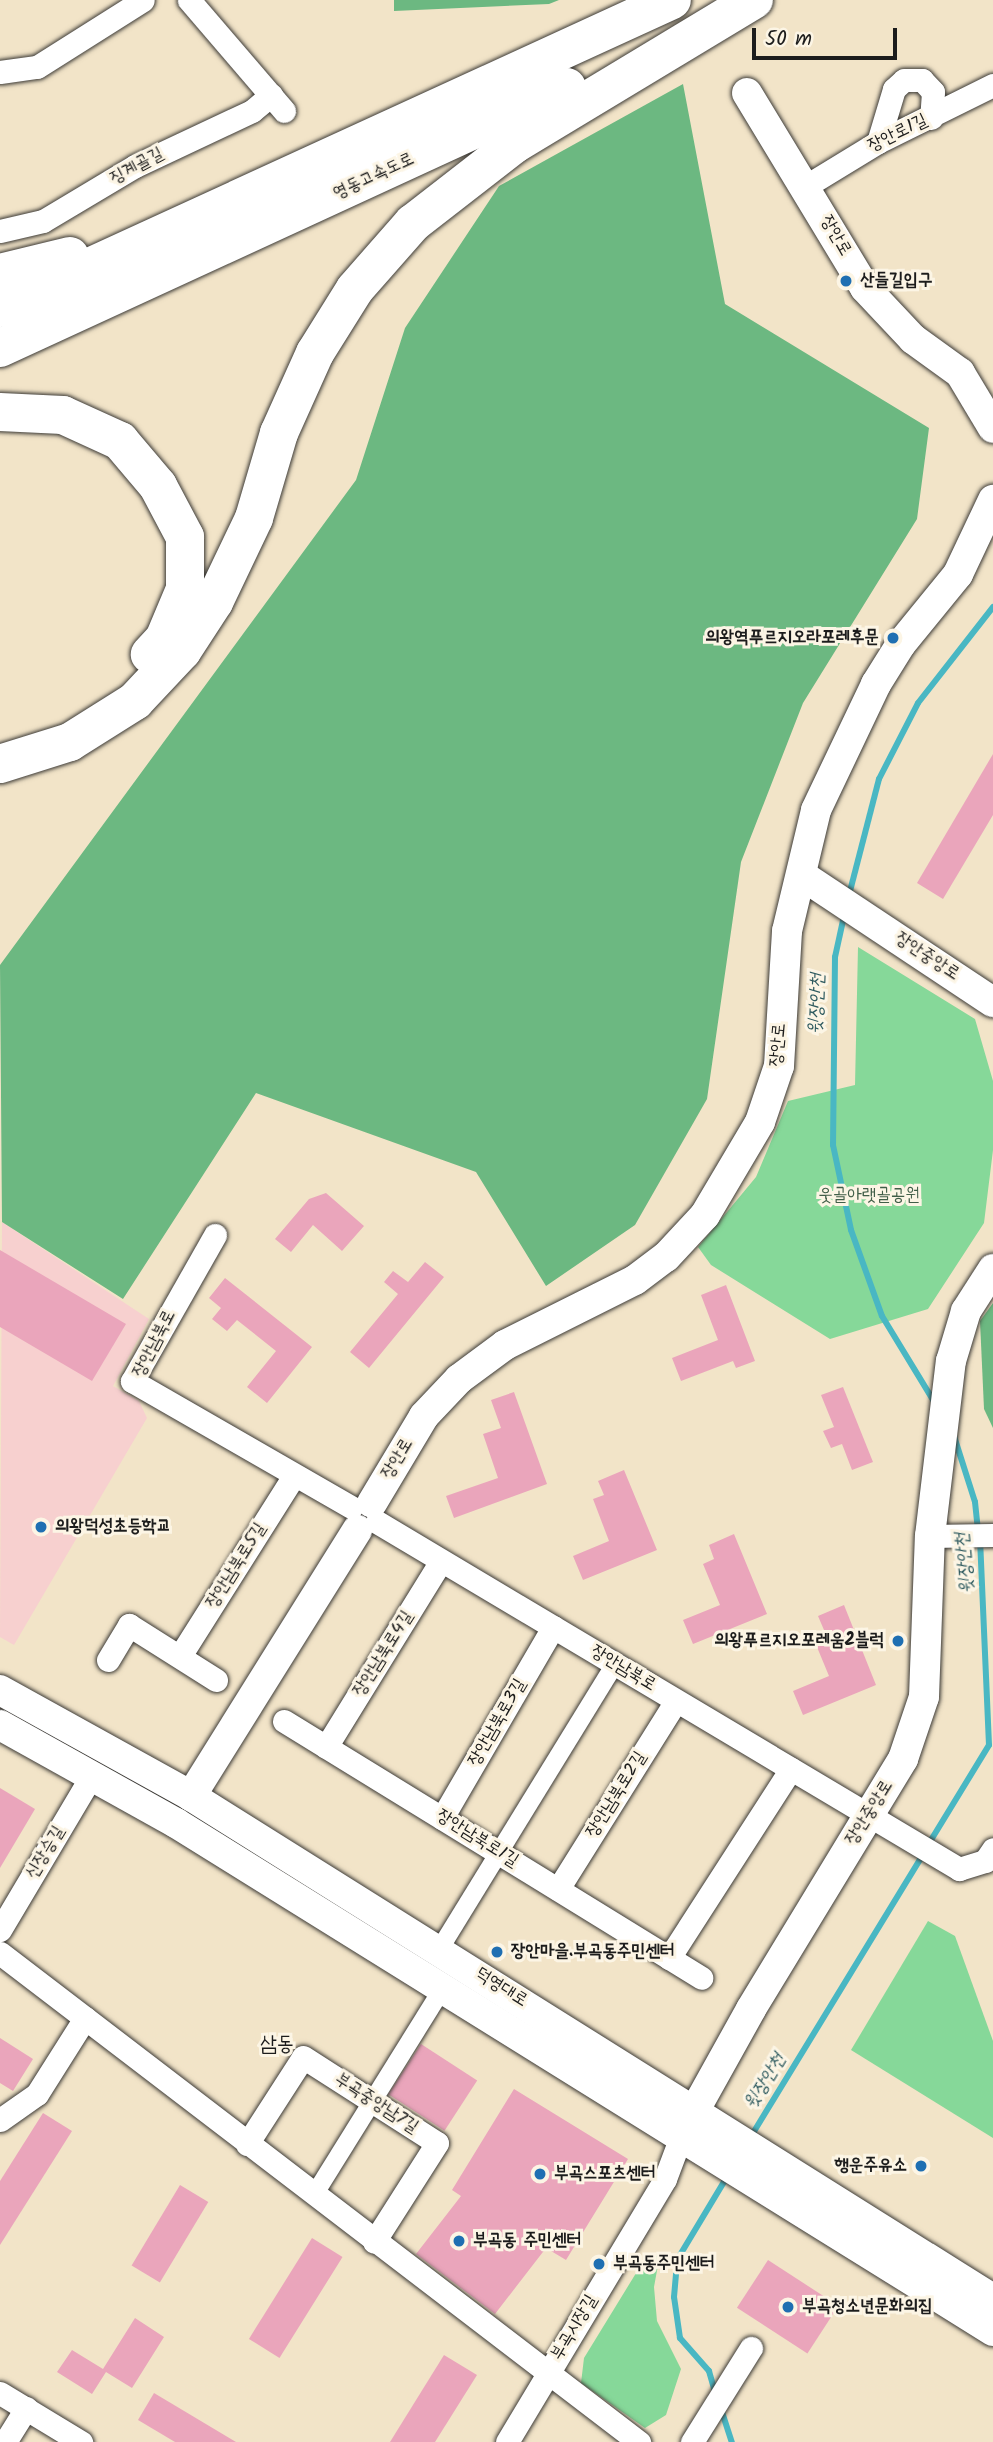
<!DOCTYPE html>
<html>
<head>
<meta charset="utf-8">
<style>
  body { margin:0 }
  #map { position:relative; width:993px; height:2442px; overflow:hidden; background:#f2e4c8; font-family:Kalam,"Poor Story",sans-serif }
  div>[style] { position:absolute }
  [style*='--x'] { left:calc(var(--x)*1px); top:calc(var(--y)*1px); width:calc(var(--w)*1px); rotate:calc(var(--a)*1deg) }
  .built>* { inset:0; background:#f7d0cf }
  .green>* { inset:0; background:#86d899 }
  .forest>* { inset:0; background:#6cb881 }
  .stream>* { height:6px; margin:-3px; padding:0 3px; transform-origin:3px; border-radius:3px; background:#49b7c3 }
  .building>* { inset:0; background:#eaa5bb; transform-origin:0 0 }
  .roads { filter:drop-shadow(0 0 2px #3c3a36) drop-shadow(0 0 2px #3c3a36) }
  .pedestrian>* { height:18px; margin:-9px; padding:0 9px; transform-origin:9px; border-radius:9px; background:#fff }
  .minor>* { height:23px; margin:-11.5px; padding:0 11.5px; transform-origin:11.5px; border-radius:11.5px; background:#fff }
  .tertiary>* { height:30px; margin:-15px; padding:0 15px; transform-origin:15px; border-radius:15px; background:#fff }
  .motorway>* { height:38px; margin:-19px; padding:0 19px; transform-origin:19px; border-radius:19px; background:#fff }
  .dots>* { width:19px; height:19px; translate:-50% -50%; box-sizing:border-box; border:4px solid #fcf5e5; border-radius:50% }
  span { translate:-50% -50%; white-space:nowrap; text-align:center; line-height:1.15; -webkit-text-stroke:6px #fcf5e5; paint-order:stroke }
  .street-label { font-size:18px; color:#1c1c1c }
  .poi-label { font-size:18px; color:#1c1c1c; font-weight:700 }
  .left { translate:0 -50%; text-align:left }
  .right { translate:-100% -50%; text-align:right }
  .park-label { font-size:18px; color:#415e48 }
  .water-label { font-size:19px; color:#2e5a5f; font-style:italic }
  .quarter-label { font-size:21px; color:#1c1c1c }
  .scale { position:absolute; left:752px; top:28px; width:145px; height:32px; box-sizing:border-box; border:4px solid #1c1c1c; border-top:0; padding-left:9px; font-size:21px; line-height:24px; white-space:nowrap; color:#1c1c1c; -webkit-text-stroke:5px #fcf5e5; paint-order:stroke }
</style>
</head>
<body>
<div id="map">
  <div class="built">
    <i style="clip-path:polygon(2px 1222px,149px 1319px,113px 1386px,139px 1401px,147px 1418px,14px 1645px,0 1637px)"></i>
  </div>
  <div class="green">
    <i style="clip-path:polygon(858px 947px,975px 1019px,993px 1081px,993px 1150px,984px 1223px,928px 1309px,830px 1339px,711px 1265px,698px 1247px,756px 1177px,788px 1101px,855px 1085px)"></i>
    <i style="clip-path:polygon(928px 1921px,955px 1936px,993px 2041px,993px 2138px,851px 2050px)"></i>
    <i style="clip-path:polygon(660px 2254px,654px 2287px,657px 2321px,681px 2369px,666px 2415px,645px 2428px,581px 2383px,584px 2358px,641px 2265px)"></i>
  </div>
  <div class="forest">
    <i style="clip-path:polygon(394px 0,559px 0,549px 4px,394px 11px)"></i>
    <i style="clip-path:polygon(683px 84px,725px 304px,929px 428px,917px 519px,803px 703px,741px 862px,707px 1099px,635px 1225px,546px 1286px,476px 1172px,256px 1093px,123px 1299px,2px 1222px,0 965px,356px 480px,405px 328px,499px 186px)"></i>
    <i style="clip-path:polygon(993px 1303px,993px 1428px,984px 1409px,980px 1321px)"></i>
  </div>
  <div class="stream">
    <i style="--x:849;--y:895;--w:120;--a:-75.5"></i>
    <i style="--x:879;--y:779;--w:85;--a:-62.8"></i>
    <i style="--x:918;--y:703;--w:122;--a:-52"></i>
    <i style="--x:844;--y:916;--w:42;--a:102.4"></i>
    <i style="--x:835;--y:957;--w:188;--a:90.6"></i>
    <i style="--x:833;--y:1145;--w:87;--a:78"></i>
    <i style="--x:851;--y:1230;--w:91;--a:70.2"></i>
    <i style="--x:882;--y:1316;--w:102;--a:58.7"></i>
    <i style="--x:953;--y:1433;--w:72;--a:72.3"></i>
    <i style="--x:975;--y:1502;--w:28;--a:84"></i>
    <i style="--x:928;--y:1845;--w:117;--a:-58.6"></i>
    <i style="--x:989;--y:1745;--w:204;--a:-92.5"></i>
    <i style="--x:750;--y:2138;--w:332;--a:-58.6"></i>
    <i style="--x:715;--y:2392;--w:22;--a:-106"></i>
    <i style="--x:709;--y:2371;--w:44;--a:-131.3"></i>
    <i style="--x:680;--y:2338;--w:41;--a:-98.3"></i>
    <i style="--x:674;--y:2297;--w:37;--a:-85"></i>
    <i style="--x:677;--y:2260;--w:99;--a:-59"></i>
    <i style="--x:721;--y:2409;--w:35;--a:72"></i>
  </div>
  <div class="building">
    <i style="clip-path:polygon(993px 754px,993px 815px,943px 899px,917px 883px)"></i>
    <i style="clip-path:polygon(326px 1193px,364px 1226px,342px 1251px,313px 1225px,291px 1252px,275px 1239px,309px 1199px)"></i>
    <i style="clip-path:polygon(0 1250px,126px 1324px,92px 1381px,0 1327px)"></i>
    <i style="clip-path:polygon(425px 1262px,444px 1277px,369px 1368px,350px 1352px,398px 1294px,384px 1282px,393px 1271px,408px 1282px)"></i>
    <i style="clip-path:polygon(225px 1278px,312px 1347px,267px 1403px,247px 1387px,276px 1351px,237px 1320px,227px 1331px,212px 1319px,221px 1308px,209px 1298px)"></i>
    <i style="clip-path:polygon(726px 1285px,755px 1361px,736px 1368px,733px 1361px,681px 1381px,672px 1358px,718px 1340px,701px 1295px)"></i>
    <i style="clip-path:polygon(843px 1387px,873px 1462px,852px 1470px,842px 1444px,831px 1448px,823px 1431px,834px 1427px,821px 1395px)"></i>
    <i style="clip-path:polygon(514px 1392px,547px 1484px,454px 1518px,446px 1496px,498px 1478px,483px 1434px,501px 1428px,491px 1400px)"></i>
    <i style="clip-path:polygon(624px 1470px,657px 1550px,583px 1580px,573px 1556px,609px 1541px,593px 1499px,604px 1495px,598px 1481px)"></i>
    <i style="clip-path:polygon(734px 1534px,767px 1614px,693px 1644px,683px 1620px,720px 1605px,703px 1564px,714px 1559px,709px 1545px)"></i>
    <i style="clip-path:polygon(844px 1605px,876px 1685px,803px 1715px,793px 1691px,829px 1676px,812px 1635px,824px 1630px,818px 1616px)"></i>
    <i style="clip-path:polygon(0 1788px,35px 1809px,0 1868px)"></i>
    <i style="clip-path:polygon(0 2038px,33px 2059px,13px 2091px,0 2083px)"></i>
    <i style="left:421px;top:2044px;width:67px;height:60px;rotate:33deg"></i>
    <i style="clip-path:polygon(514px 2089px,628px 2159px,566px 2260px,546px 2248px,495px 2314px,416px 2254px,461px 2196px,452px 2190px)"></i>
    <i style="clip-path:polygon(43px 2113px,72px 2131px,0 2245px,0 2181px)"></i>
    <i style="left:180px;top:2185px;width:33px;height:94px;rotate:31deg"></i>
    <i style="left:312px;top:2238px;width:36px;height:119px;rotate:32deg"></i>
    <i style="left:768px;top:2260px;width:84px;height:57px;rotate:33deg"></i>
    <i style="clip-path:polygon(135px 2318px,164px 2337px,132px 2388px,106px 2372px,92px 2394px,57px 2372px,72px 2350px,103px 2369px)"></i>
    <i style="clip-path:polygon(444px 2355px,477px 2375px,435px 2442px,390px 2442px)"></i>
    <i style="clip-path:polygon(154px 2393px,236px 2442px,175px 2442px,138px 2420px)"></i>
  </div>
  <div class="roads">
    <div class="pedestrian">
      <i style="--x:439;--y:1950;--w:336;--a:-58.4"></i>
      <i style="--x:314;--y:2195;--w:244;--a:-58.1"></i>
    </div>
    <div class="minor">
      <i style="--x:189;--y:0;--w:146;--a:49.4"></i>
      <i style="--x:0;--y:72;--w:37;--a:-8"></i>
      <i style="--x:37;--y:67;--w:125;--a:-32.3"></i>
      <i style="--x:878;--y:142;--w:55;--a:-73.2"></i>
      <i style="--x:894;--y:89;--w:13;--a:-42"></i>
      <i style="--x:904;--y:80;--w:18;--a:0"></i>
      <i style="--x:922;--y:80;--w:16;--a:47"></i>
      <i style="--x:933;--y:92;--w:26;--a:94"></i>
      <i style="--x:806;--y:186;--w:84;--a:-31.4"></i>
      <i style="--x:878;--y:142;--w:128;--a:-26.4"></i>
      <i style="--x:0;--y:231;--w:44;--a:-13.1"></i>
      <i style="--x:43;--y:221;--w:107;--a:-30.9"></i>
      <i style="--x:135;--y:166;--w:129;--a:-25.2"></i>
      <i style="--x:252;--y:111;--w:25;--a:-40"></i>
      <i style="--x:215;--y:1235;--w:168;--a:119.6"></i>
      <i style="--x:132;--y:1381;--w:253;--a:29.9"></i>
      <i style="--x:377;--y:1522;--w:678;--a:30.8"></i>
      <i style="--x:959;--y:1869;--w:27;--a:-17"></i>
      <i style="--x:985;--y:1861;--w:14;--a:-56"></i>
      <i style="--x:930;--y:1536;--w:63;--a:-0.9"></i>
      <i style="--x:180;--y:1656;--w:213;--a:-57.7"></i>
      <i style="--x:108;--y:1660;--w:41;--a:-59"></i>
      <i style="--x:129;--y:1625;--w:103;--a:32.3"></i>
      <i style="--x:284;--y:1721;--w:490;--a:31.6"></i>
      <i style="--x:326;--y:1747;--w:219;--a:-58.3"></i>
      <i style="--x:442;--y:1818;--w:221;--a:-59.8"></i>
      <i style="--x:558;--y:1889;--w:222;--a:-57.9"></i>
      <i style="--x:0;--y:1930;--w:180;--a:-59.3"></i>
      <i style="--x:0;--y:1953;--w:805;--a:37.43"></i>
      <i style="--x:669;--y:1958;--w:225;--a:-57.2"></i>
      <i style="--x:0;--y:2120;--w:45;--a:-35.1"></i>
      <i style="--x:37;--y:2094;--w:90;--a:-57.7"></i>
      <i style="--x:247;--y:2144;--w:103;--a:-57.2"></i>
      <i style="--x:303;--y:2057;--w:159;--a:32.7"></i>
      <i style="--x:437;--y:2143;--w:117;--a:122.5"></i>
      <i style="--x:0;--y:2393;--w:95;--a:31.2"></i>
      <i style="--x:5;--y:2442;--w:40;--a:-58"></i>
      <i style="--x:507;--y:2442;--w:307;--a:-59"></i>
      <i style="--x:665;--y:2179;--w:43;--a:-69.4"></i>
      <i style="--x:692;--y:2442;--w:111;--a:-57.9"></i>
    </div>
    <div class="tertiary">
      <i style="--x:747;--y:93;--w:228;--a:58.8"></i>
      <i style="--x:865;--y:288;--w:70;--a:46.7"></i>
      <i style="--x:913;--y:339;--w:58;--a:35.9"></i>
      <i style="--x:960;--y:373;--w:64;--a:59"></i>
      <i style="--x:803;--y:876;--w:228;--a:33.6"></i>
      <i style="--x:372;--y:1503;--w:101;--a:-59.1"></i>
      <i style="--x:424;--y:1416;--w:51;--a:-46.6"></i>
      <i style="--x:459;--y:1379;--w:57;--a:-36.5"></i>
      <i style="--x:505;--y:1345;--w:145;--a:-26.6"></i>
      <i style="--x:635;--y:1280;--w:39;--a:-37"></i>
      <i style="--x:666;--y:1257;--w:57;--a:-47.1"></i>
      <i style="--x:705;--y:1215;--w:108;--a:-59.4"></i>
      <i style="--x:760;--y:1122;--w:59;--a:-71.3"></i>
      <i style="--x:779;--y:1066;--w:135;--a:-86.6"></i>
      <i style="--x:787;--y:931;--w:124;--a:-76.5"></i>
      <i style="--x:816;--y:810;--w:140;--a:-64.5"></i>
      <i style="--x:876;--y:684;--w:47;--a:-58"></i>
      <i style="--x:901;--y:644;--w:90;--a:-50.8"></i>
      <i style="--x:958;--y:574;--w:82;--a:-64.7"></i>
      <i style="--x:0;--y:1690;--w:218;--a:29"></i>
      <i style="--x:191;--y:1796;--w:947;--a:32.1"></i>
      <i style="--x:0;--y:1725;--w:201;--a:29.1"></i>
      <i style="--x:176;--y:1823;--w:962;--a:31.87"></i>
      <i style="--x:191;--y:1796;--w:314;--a:-58"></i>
      <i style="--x:686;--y:2126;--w:134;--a:-60.9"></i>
      <i style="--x:751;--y:2009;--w:293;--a:-58.7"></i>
      <i style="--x:903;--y:1759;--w:65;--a:-71.3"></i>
      <i style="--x:924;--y:1697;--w:161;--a:-87.9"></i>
      <i style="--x:930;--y:1536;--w:176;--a:-83.2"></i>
      <i style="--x:951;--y:1361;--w:52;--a:-73.3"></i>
      <i style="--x:966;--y:1311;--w:50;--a:-57.3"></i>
    </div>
    <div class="motorway">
      <i style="--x:0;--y:273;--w:72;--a:-13.7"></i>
      <i style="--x:0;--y:308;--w:739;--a:-24.62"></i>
      <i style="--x:0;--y:348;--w:624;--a:-24.72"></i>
      <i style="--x:0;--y:412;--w:63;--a:2.7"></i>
      <i style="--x:63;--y:415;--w:63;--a:24.5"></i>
      <i style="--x:120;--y:441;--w:59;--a:49.8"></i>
      <i style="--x:158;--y:486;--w:58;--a:62.1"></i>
      <i style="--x:185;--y:537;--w:52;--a:90"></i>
      <i style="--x:185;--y:589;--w:54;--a:112.8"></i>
      <i style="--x:164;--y:639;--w:21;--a:133"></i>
      <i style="--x:0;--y:764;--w:73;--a:-17.4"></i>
      <i style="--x:70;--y:742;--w:77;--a:-32.2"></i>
      <i style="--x:135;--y:701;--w:69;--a:-46.8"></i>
      <i style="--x:182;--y:651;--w:59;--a:-56.9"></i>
      <i style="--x:214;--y:602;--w:93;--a:-64.5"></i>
      <i style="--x:254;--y:518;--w:89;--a:-73.6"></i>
      <i style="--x:279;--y:433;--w:88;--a:-65.8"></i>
      <i style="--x:315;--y:353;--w:75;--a:-58"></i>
      <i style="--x:355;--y:289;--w:88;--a:-48.7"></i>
      <i style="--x:413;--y:223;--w:129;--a:-37.8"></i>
      <i style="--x:515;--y:144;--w:279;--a:-31.1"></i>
    </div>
  </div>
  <div class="dots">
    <i style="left:846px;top:281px;background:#1f6fb2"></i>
    <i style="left:893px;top:638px;background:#1f6fb2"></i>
    <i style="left:41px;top:1527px;background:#1f6fb2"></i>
    <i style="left:898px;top:1641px;background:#1f6fb2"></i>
    <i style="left:497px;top:1952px;background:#1f6fb2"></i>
    <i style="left:921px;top:2166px;background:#1f6fb2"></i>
    <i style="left:540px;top:2174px;background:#1f6fb2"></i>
    <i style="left:459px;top:2241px;background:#1f6fb2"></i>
    <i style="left:599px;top:2264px;background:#1f6fb2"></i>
    <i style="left:788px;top:2307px;background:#1f6fb2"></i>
  </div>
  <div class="street-label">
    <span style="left:898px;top:134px;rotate:-26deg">장안로1길</span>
    <span style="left:137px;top:167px;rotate:-28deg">징계골길</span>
    <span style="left:374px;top:177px;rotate:-25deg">영동고속도로</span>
    <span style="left:835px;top:236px;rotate:60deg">장안로</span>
    <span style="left:927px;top:957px;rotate:33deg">장안중앙로</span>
    <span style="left:779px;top:1045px;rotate:-85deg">장안로</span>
    <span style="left:155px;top:1344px;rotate:-63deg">장안남북로</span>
    <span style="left:398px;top:1459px;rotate:-59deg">장안로</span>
    <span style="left:237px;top:1566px;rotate:-58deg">장안남북로5길</span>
    <span style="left:384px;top:1654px;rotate:-58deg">장안남북로4길</span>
    <span style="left:623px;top:1669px;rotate:31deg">장안남북로</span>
    <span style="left:498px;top:1723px;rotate:-60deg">장안남북로3길</span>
    <span style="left:617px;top:1795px;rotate:-58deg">장안남북로2길</span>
    <span style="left:870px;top:1813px;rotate:-58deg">장안중앙로</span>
    <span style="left:477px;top:1839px;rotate:32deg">장안남북로1길</span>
    <span style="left:46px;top:1853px;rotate:-59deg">신장승길</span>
    <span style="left:501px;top:1988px;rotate:32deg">덕영대로</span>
    <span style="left:376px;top:2104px;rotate:33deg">부곡중앙남7길</span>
    <span style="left:575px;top:2328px;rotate:-59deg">부곡시장길</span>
  </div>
  <div class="poi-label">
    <span class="left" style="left:860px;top:281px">산들길입구</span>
    <span class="right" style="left:879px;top:638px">의왕역푸르지오라포레후문</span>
    <span class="left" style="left:55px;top:1527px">의왕덕성초등학교</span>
    <span class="right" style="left:884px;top:1641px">의왕푸르지오포레움2블럭</span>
    <span class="left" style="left:511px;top:1952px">장안마을.부곡동주민센터</span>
    <span class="right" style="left:907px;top:2166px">행운주유소</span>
    <span class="left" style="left:554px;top:2174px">부곡스포츠센터</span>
    <span class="left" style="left:473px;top:2241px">부곡동 주민센터</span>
    <span class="left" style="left:613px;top:2264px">부곡동주민센터</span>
    <span class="left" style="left:802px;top:2307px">부곡청소년문화의집</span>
  </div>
  <div class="park-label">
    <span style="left:869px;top:1196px">웃골아랫골공원</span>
  </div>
  <div class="water-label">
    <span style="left:818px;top:1004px;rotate:-88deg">윗장안천</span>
    <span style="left:966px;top:1563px;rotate:-96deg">윗장안천</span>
    <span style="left:766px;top:2082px;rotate:-59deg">윗장안천</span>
  </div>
  <div class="quarter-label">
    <span style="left:277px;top:2045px">삼동</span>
  </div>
  <div class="scale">50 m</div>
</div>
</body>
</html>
